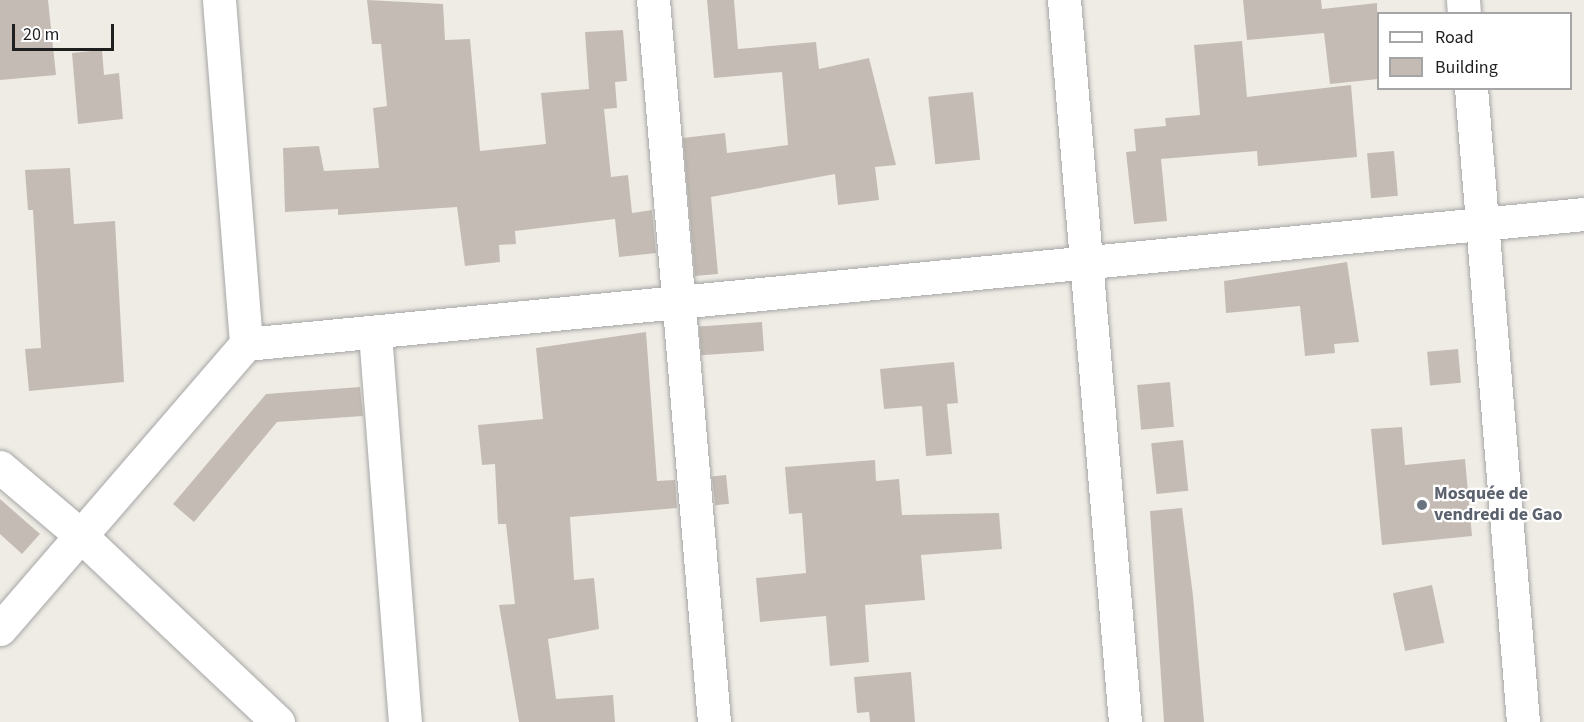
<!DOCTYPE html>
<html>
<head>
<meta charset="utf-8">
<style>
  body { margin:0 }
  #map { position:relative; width:1584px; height:722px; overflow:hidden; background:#efece5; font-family:"Source Sans 3",sans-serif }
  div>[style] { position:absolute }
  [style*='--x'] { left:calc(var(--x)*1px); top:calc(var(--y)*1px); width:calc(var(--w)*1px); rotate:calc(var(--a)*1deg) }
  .building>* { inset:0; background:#c4bcb4; transform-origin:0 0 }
  .roads { filter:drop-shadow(0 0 2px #a6a6a6) drop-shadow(0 0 2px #a6a6a6) }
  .minor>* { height:33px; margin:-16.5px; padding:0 16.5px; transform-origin:16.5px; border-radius:16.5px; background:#fff }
  .dots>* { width:16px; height:16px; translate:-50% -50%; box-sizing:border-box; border:3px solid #fff; border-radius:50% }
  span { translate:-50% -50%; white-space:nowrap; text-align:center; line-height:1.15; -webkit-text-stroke:4.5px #fff; paint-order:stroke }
  .worship-label { font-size:18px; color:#5b616d; font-weight:700 }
  .left { translate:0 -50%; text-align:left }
  .legend { position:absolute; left:1377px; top:12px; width:195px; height:78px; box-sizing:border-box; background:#fff; border:2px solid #a5a5a5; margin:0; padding:8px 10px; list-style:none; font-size:18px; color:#1f1f1f }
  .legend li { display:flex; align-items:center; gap:12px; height:30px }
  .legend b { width:30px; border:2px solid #a5a5a5 }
  .scale { position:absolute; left:12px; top:24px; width:102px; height:27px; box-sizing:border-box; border:3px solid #1f1f1f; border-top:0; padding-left:8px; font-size:18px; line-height:21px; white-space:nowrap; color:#1f1f1f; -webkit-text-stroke:4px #fff; paint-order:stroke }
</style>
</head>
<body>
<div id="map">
  <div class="building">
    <i style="clip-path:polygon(0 0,48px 0,56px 75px,0 80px)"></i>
    <i style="clip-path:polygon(367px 0,443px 4px,445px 40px,470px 39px,480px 151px,546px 144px,541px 93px,589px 89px,585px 32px,623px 30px,627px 81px,615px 82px,617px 108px,604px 109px,611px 177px,628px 175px,632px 213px,652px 210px,656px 253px,619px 257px,615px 219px,515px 231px,516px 244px,499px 245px,500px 262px,465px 266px,457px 207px,338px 215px,338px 209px,285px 212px,283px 148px,319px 146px,324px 171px,379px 168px,373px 108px,387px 106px,381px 44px,372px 44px)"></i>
    <i style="clip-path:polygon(707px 0,734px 0,738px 49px,816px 42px,819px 69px,869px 58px,896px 165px,875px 167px,879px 200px,838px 205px,835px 174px,711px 197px,718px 274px,695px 276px,683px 138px,725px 133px,727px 153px,788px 145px,782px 72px,714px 78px)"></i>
    <i style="clip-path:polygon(1243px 0,1321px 0,1322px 9px,1377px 3px,1378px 79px,1330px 84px,1324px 33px,1247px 40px)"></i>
    <i style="clip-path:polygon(1242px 41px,1247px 97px,1351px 85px,1357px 157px,1258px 166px,1257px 151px,1161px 159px,1167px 221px,1134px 224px,1126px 152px,1136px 151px,1134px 129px,1166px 126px,1165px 118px,1200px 115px,1194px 45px)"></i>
    <i style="clip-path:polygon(102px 50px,104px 75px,119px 73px,123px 119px,78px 124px,72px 53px)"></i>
    <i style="left:973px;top:92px;width:68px;height:45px;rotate:84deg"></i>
    <i style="left:1394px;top:151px;width:45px;height:27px;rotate:85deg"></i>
    <i style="clip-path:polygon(70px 168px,74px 224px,115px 221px,124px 382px,29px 391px,25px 349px,41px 348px,33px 210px,28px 210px,25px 170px)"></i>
    <i style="clip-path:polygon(1347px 262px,1359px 342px,1334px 344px,1335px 353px,1305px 356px,1300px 306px,1226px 313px,1224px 281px)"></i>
    <i style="left:762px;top:322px;width:29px;height:63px;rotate:86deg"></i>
    <i style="clip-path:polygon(646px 332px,657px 481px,675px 480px,677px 508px,570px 517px,574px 580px,594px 578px,599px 629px,548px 639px,556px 699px,613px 695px,615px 722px,519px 722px,499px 605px,515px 604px,506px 524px,498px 524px,495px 464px,482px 465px,478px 425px,543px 419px,536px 348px)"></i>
    <i style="left:1458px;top:349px;width:34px;height:31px;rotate:85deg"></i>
    <i style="clip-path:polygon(954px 362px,958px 403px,947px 404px,952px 454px,926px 456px,922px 406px,884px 409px,880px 369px)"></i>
    <i style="left:1170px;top:382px;width:45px;height:33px;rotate:85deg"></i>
    <i style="clip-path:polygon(360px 387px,363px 416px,277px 422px,194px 522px,173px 504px,266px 394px)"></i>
    <i style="clip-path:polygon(1402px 427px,1405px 465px,1465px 459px,1472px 536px,1382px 545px,1371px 429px)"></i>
    <i style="left:1183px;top:440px;width:51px;height:32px;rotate:84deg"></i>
    <i style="clip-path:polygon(875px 460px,876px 481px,899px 479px,902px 515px,999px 513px,1002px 549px,921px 555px,925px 600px,865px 605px,869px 662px,830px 666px,826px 616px,760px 622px,756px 578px,806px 573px,802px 513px,789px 514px,785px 467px)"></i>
    <i style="left:726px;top:475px;width:29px;height:14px;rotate:84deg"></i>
    <i style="clip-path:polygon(0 499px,40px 534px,22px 554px,0 534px)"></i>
    <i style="clip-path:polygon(1182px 508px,1193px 596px,1204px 722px,1164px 722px,1150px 511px)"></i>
    <i style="left:1432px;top:585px;width:59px;height:40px;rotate:78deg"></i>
    <i style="clip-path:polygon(911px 672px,915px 722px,870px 722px,869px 712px,857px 713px,854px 677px)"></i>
  </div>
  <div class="roads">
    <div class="minor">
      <i style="--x:219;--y:0;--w:345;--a:85.5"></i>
      <i style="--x:653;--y:0;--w:725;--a:85.17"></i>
      <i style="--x:1064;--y:0;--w:725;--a:85.17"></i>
      <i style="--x:1463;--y:0;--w:14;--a:86"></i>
      <i style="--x:1471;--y:88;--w:636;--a:85.31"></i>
      <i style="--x:375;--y:333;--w:390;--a:85.6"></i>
      <i style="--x:0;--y:467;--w:104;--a:40.3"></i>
      <i style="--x:79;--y:534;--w:274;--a:43.4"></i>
      <i style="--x:0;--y:629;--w:376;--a:-49.2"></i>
      <i style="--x:246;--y:344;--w:1344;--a:-5.55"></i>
    </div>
  </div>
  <div class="dots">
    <i style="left:1422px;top:505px;background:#6b7280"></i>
  </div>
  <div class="worship-label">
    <span class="left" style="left:1434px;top:505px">Mosquée de<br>vendredi de Gao</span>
  </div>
  <ul class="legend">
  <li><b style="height:8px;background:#fff"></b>Road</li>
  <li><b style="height:16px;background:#c4bcb4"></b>Building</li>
  </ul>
  <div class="scale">20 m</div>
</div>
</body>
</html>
